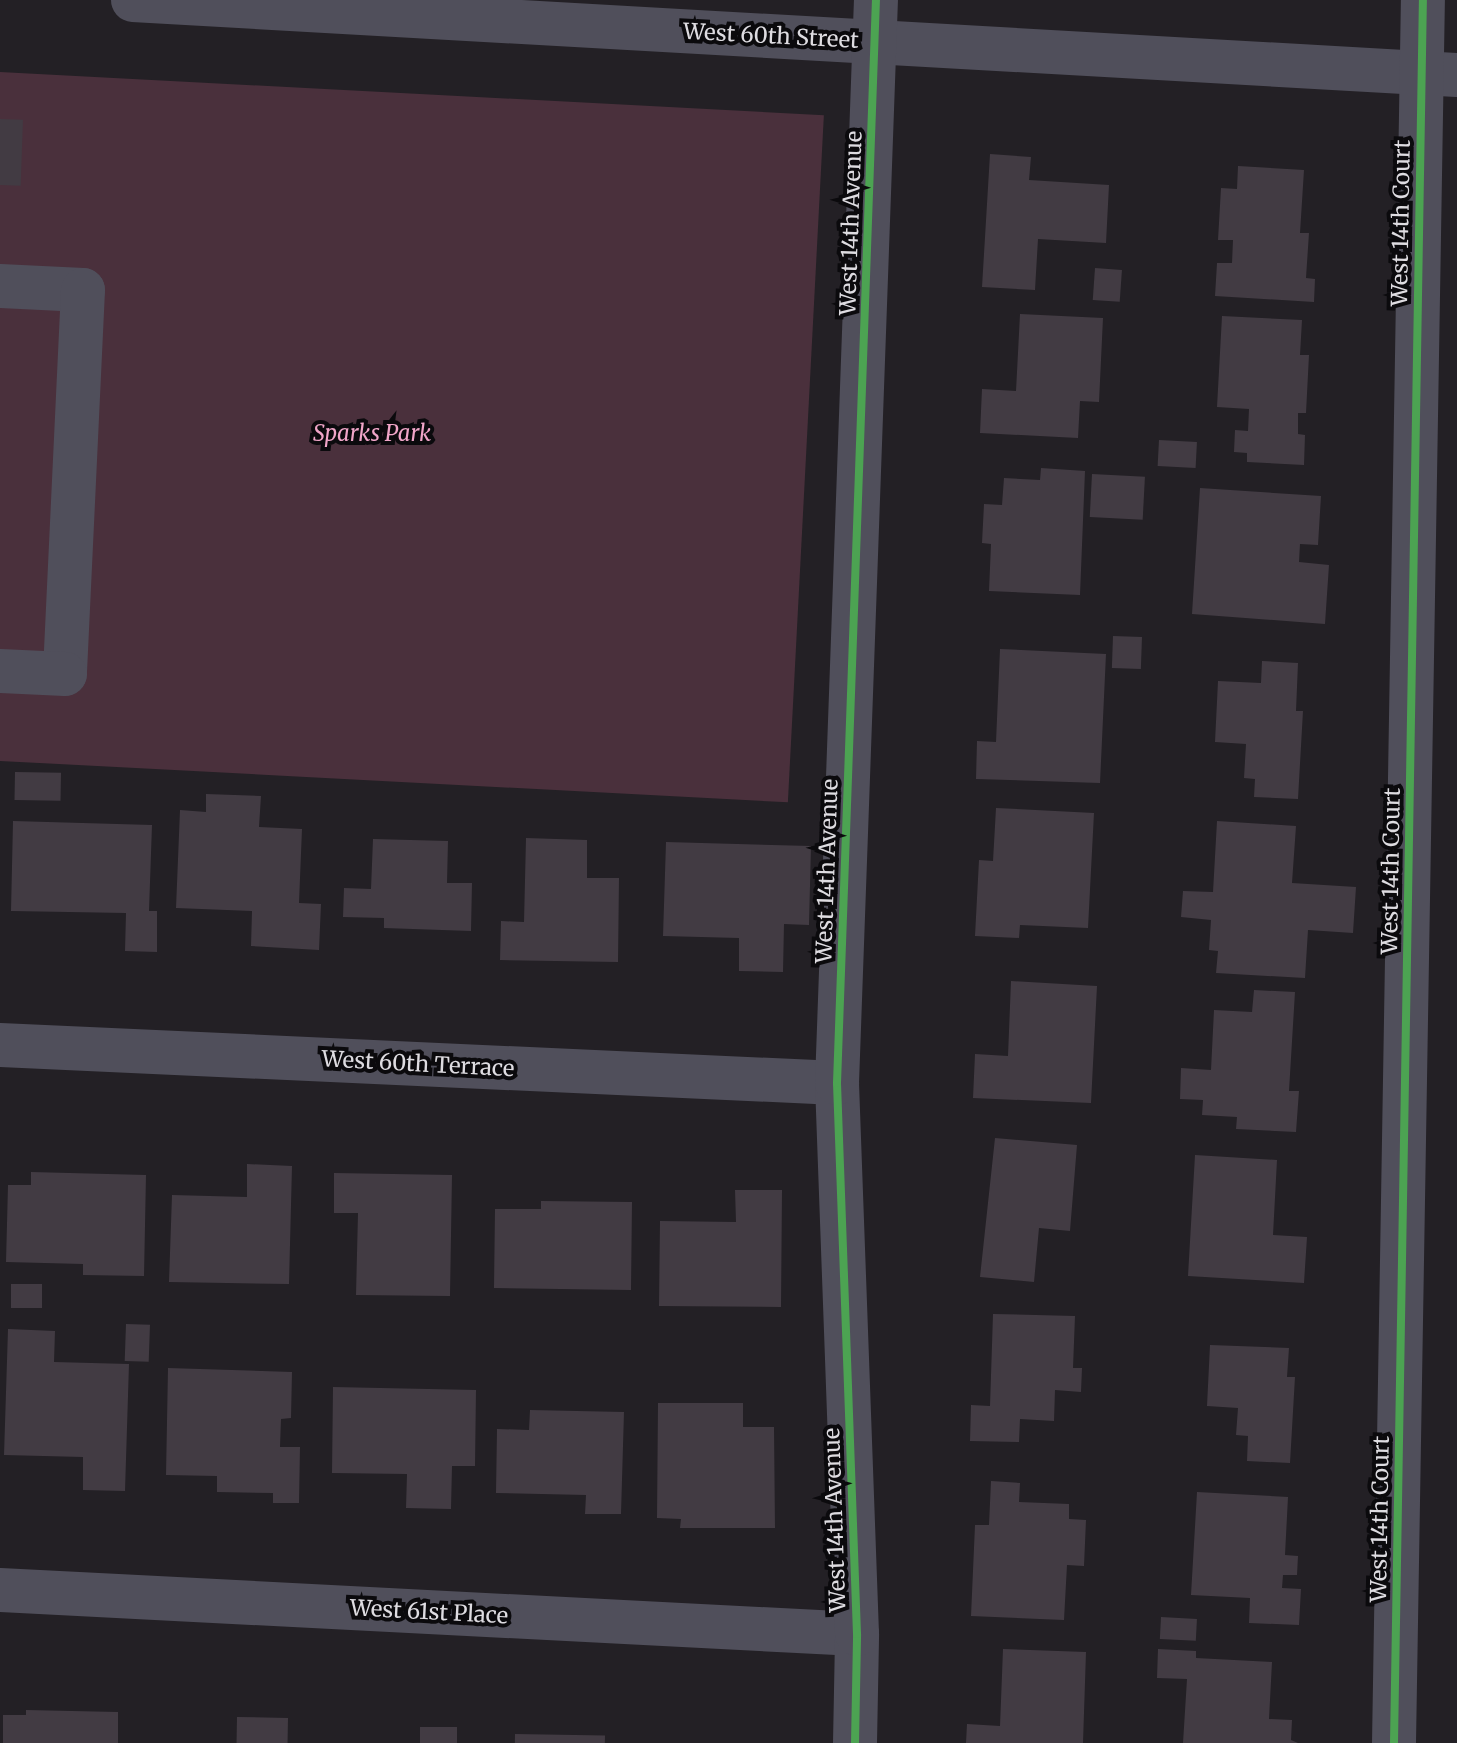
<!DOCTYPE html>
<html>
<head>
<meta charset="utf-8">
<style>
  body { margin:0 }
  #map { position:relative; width:1457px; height:1743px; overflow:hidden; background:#232025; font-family:Merriweather,serif }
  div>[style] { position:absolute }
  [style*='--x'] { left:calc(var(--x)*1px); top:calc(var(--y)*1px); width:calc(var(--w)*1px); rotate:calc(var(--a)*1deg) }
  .green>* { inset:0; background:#4a303c; transform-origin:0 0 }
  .building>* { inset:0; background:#423b43; transform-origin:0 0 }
  .minor>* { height:44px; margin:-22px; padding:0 22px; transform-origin:22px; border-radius:22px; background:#504f5b }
  .cycleway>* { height:8px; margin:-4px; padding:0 4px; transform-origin:4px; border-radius:4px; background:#4ca352 }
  span { translate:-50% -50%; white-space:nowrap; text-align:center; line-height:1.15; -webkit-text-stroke:8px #0b0a0d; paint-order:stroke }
  .street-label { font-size:22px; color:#dedce1 }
  .park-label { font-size:22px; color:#f0a5c8; font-style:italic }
</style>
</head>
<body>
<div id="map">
  <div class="green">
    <i style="left:0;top:72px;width:825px;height:688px;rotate:3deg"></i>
  </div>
  <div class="building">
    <i style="left:0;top:119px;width:23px;height:66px;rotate:2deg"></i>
    <i style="clip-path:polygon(990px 154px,1031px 157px,1029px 180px,1109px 185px,1106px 243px,1038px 239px,1035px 290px,982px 287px)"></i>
    <i style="clip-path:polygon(1238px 166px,1304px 170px,1300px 233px,1309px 233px,1306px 278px,1315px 279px,1314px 302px,1215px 296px,1217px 263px,1232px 263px,1233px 240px,1218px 240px,1221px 188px,1237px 189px)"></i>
    <i style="left:1095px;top:268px;width:27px;height:32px;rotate:4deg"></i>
    <i style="clip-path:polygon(1020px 314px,1103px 318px,1099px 402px,1080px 401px,1078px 438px,980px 433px,982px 389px,1016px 391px)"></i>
    <i style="clip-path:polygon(1222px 316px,1302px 320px,1300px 355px,1309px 355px,1306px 413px,1298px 413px,1298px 434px,1305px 435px,1304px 465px,1247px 462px,1247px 453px,1234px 452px,1235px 430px,1248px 431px,1249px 409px,1217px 407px)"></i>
    <i style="left:1159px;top:440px;width:38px;height:26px;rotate:3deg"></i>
    <i style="clip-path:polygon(1041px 468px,1085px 471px,1080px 595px,989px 591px,991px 544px,982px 543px,984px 504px,1002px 505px,1004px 478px,1040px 480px)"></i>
    <i style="left:1092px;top:474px;width:53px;height:43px;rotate:3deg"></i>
    <i style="clip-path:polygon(1200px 488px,1321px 496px,1318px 545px,1300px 544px,1299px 562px,1329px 565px,1325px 624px,1192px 614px)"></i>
    <i style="left:1113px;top:636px;width:29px;height:32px;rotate:2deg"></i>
    <i style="clip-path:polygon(1000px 649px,1106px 654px,1100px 783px,976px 779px,977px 741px,996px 742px)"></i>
    <i style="clip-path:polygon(1262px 661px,1298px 663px,1296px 711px,1303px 711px,1298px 799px,1254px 797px,1255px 779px,1244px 778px,1246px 744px,1215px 742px,1218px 681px,1261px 683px)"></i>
    <i style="left:15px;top:772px;width:46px;height:28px;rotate:1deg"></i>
    <i style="clip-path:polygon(206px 794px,261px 796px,259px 827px,302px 829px,299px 903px,321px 904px,319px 950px,251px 946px,252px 911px,176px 908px,180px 810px,206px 812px)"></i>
    <i style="clip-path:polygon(996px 808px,1094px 813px,1088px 928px,1020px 925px,1019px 938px,975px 936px,979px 860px,993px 861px)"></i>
    <i style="clip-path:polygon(13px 821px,152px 825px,149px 911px,157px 911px,157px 952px,125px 951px,126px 913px,11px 911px)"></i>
    <i style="clip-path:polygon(1217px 821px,1296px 826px,1292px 883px,1356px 887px,1353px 933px,1308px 930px,1305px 978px,1216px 973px,1218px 951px,1209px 950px,1211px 920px,1181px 917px,1183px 891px,1213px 892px)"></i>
    <i style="clip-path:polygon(526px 838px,587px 840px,587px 878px,619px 878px,618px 962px,500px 960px,501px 921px,524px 922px)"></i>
    <i style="clip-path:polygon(373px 839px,448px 841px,447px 883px,472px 883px,471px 931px,384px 928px,384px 918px,343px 917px,344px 888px,371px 889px)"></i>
    <i style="clip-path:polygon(666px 842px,811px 846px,809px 925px,784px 924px,783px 972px,739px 971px,739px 938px,663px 936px)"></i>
    <i style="clip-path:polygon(1011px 981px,1097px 986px,1091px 1103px,973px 1098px,975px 1054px,1008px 1056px)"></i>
    <i style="clip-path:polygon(1254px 990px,1295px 992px,1289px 1091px,1299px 1091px,1296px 1132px,1236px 1129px,1237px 1117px,1202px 1115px,1203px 1100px,1180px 1099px,1181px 1068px,1211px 1070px,1214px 1010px,1252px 1012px)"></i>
    <i style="clip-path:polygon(995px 1138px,1077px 1145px,1070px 1231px,1039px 1228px,1034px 1282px,980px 1277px)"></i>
    <i style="clip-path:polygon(1195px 1155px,1277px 1160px,1273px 1235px,1307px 1237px,1304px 1283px,1188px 1276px)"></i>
    <i style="clip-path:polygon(247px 1164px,292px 1166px,289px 1284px,169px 1282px,172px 1195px,247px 1197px)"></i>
    <i style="clip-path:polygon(31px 1172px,146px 1175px,144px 1276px,83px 1275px,83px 1264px,6px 1262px,8px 1185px,31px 1185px)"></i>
    <i style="clip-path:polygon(334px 1173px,452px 1175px,450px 1296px,356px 1295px,358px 1213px,334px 1213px)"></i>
    <i style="clip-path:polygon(735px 1190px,782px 1190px,781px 1307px,659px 1306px,660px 1221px,736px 1222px)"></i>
    <i style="clip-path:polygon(541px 1201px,632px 1202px,631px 1290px,494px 1288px,495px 1209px,541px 1209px)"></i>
    <i style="left:11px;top:1284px;width:31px;height:24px"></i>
    <i style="clip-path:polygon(993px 1314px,1075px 1316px,1073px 1368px,1082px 1368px,1081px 1392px,1055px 1390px,1054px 1421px,1020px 1419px,1019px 1442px,970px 1441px,971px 1405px,990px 1406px)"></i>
    <i style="left:126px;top:1324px;width:24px;height:37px;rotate:2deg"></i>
    <i style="clip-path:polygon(8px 1329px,55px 1331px,54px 1362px,129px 1364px,125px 1491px,83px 1490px,83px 1457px,4px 1455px)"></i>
    <i style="clip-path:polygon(1210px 1345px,1289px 1348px,1287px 1377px,1295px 1377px,1290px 1463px,1247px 1461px,1248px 1436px,1236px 1435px,1238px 1408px,1207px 1406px)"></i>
    <i style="clip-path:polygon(168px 1368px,292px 1372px,291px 1418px,281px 1419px,280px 1447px,300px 1447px,299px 1503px,273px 1503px,273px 1493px,217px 1492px,217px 1476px,166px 1475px)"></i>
    <i style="clip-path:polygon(333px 1387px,476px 1390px,475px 1466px,452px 1466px,451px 1509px,406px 1508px,407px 1474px,332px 1473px)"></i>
    <i style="clip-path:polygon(658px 1403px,743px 1403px,743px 1427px,774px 1427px,775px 1528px,680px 1528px,681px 1519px,657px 1518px)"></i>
    <i style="clip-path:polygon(530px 1410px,624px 1412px,621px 1514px,585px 1514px,586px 1495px,496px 1493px,497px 1429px,529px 1430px)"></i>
    <i style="clip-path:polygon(991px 1481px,1020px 1483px,1019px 1502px,1069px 1504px,1069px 1519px,1086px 1520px,1084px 1566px,1067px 1565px,1064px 1620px,971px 1616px,975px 1525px,989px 1525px)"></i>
    <i style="clip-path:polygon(1197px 1492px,1288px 1497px,1285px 1555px,1298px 1556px,1297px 1575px,1283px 1575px,1282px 1588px,1301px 1589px,1299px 1625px,1249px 1623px,1250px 1598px,1191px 1595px)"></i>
    <i style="left:1161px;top:1617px;width:36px;height:22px;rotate:3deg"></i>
    <i style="clip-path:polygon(1003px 1649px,1086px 1652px,1083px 1743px,966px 1743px,967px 1724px,1000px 1726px)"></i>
    <i style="clip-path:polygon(1158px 1649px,1196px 1651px,1196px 1658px,1272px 1662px,1269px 1719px,1292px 1720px,1291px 1740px,1298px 1743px,1183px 1743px,1187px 1679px,1157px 1678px)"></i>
    <i style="clip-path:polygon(26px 1710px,118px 1712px,118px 1743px,3px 1743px,3px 1715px,26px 1715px)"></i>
    <i style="left:237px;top:1717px;width:51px;height:26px;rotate:1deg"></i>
    <i style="left:420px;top:1727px;width:37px;height:16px"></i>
    <i style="left:515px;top:1734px;width:90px;height:9px;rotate:1deg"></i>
  </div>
  <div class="minor">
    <i style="--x:133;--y:0;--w:1326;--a:3.24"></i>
    <i style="--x:0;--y:286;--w:83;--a:2.8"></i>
    <i style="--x:83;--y:290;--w:384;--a:92.7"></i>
    <i style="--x:65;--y:674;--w:65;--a:-177.4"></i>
    <i style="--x:0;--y:1045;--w:838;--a:2.6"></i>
    <i style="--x:0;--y:1590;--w:858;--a:2.94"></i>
    <i style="--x:855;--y:1743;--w:109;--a:-88.9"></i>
    <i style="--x:857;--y:1634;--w:551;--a:-92.08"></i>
    <i style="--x:837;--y:1083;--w:1084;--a:-87.94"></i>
    <i style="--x:1394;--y:1743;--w:1743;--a:-89.05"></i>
  </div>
  <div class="cycleway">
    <i style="--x:855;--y:1743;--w:109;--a:-88.9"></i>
    <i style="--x:857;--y:1634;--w:551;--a:-92.08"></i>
    <i style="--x:837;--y:1083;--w:1084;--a:-87.94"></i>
    <i style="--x:1394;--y:1743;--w:1743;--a:-89.05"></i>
  </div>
  <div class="street-label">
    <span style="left:771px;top:36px;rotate:3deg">West 60th Street</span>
    <span style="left:851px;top:223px;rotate:-88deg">West 14th Avenue</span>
    <span style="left:1401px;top:223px;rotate:-89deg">West 14th Court</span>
    <span style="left:827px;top:871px;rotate:-88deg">West 14th Avenue</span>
    <span style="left:1391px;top:871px;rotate:-89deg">West 14th Court</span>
    <span style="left:418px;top:1064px;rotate:3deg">West 60th Terrace</span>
    <span style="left:1380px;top:1519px;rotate:-89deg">West 14th Court</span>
    <span style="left:835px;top:1520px;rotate:-92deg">West 14th Avenue</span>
    <span style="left:429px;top:1612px;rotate:3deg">West 61st Place</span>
  </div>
  <div class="park-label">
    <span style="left:372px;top:434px">Sparks Park</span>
  </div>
</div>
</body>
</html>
